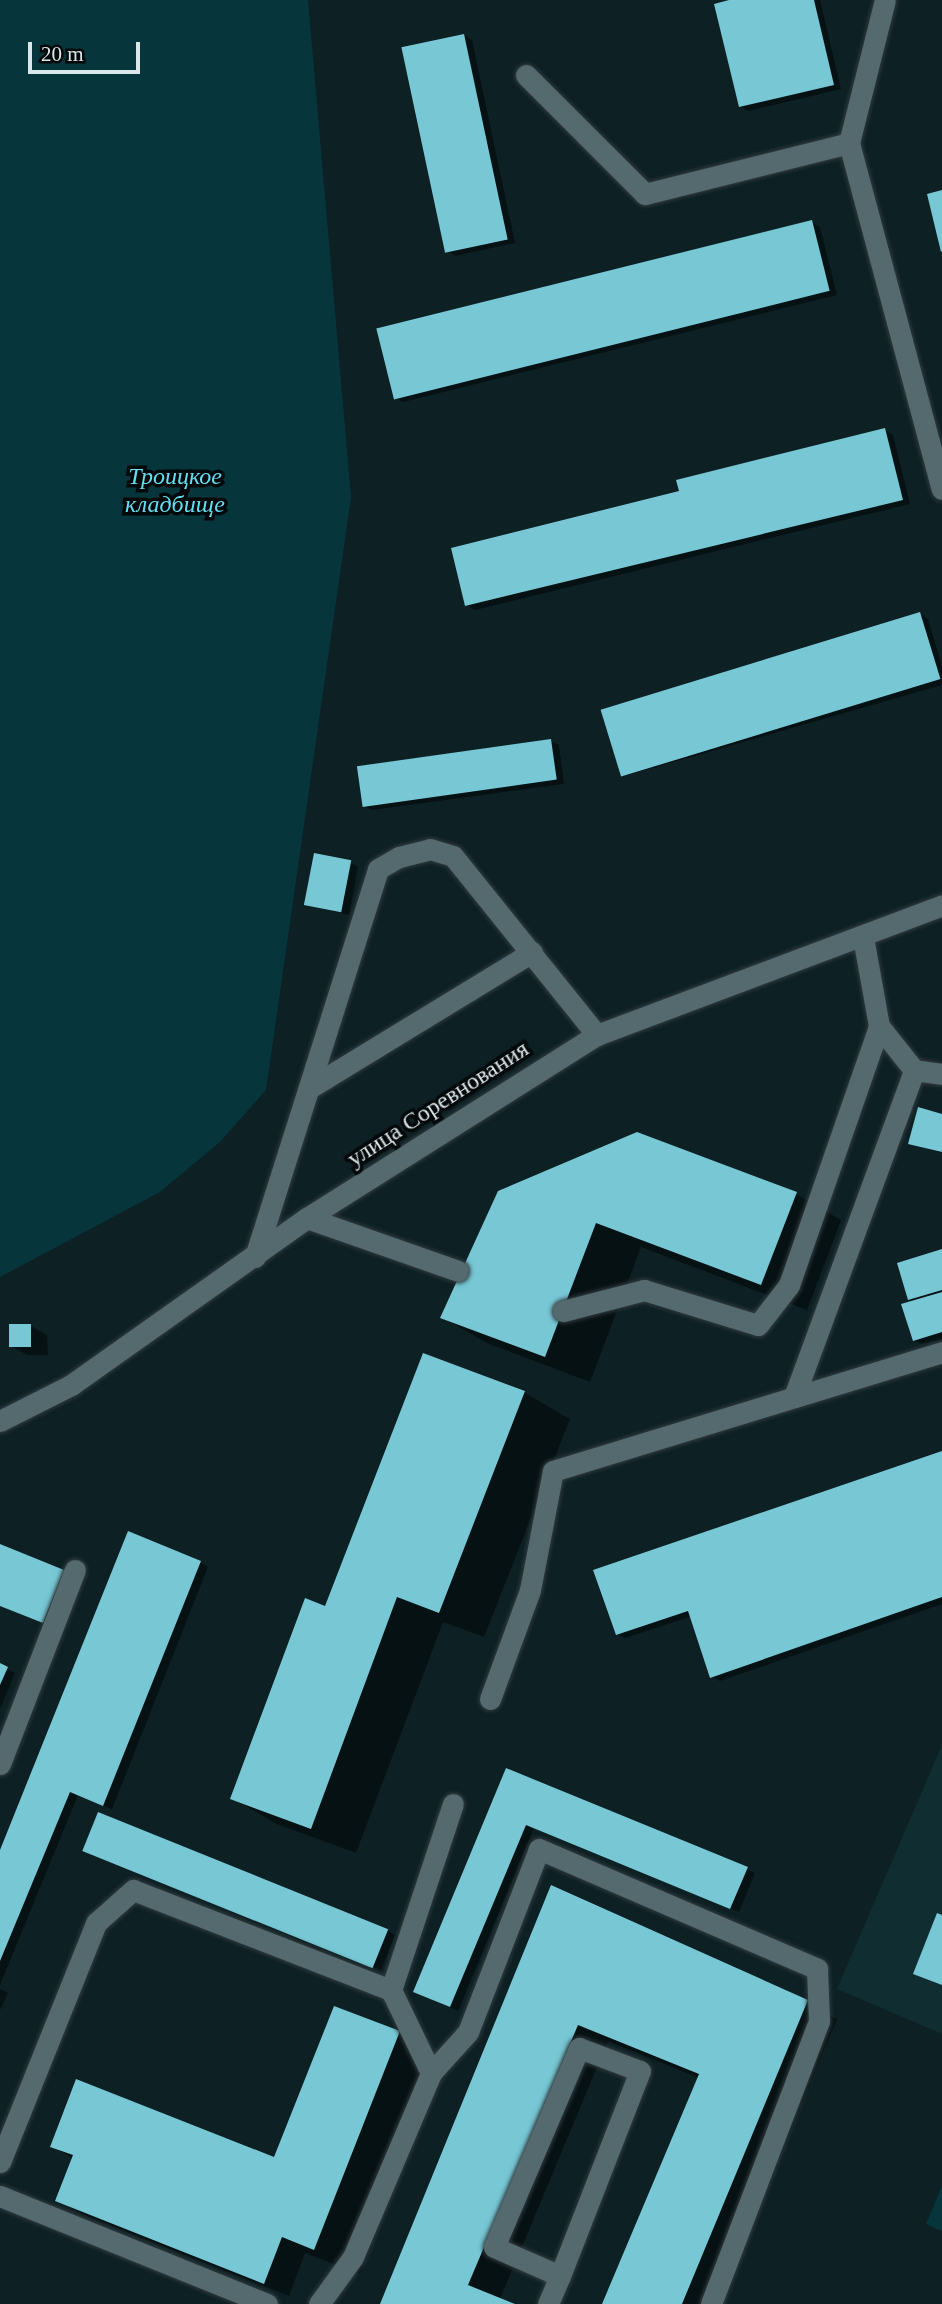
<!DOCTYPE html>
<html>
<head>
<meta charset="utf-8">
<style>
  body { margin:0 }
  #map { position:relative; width:942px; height:2304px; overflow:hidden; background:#0d2024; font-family:"Times New Roman",serif }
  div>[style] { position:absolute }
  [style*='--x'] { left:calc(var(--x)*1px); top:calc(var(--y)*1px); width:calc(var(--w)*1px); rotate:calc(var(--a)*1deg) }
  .built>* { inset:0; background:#102d32 }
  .green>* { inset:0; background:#07353c }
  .shadow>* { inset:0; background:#0007 }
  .building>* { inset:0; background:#77c7d5; transform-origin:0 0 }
  .roads { filter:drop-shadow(0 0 2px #303b3e) drop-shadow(0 0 2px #303b3e) }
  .service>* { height:21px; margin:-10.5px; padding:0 10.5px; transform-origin:10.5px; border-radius:10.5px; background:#556a6e }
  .minor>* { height:21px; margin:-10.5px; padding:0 10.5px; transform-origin:10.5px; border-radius:10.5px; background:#556a6e }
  span { translate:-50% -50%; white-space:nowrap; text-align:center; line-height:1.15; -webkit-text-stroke:7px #03090a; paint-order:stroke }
  .park-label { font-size:24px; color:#66def2; font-style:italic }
  .street-label { font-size:24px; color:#dce7ea }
  .scale { position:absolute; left:28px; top:42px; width:112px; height:32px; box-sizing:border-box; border:4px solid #dce7ea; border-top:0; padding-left:9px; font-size:21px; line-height:24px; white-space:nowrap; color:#dce7ea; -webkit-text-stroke:5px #03090a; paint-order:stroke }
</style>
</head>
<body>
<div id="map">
  <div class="built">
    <i style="clip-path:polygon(942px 1745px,942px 2034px,837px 1989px)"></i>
  </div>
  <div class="green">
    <i style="clip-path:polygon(0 0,308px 0,351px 497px,266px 1090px,220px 1142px,160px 1192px,0 1277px)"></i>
    <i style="clip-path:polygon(942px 2186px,942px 2231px,926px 2224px)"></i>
  </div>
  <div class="shadow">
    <i style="clip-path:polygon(736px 0,820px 0,841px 89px,748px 111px,740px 106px)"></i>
    <i style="clip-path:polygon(464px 35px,472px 40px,515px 243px,455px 256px,447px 251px)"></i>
    <i style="clip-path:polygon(812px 222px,820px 227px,837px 295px,403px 402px,395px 397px)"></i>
    <i style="clip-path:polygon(885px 430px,893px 435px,910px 504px,475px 610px,467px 605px,681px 492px)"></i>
    <i style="clip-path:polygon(920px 614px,928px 619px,942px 666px,942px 685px,628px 775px,620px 770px)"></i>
    <i style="clip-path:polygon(551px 741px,559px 745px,564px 784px,372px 810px,364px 806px)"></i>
    <i style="clip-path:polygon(350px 862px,358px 867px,349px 915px,306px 904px)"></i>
    <i style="clip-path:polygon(942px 1116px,942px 1153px,911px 1143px)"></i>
    <i style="clip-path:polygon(499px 1192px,796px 1194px,841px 1220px,807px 1310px,641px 1247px,590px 1382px,487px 1343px,442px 1317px)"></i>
    <i style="clip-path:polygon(942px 1251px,942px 1339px,922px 1344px,914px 1340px,914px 1302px,909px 1299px)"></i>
    <i style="clip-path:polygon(31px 1326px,47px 1335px,48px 1355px,27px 1355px,11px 1346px)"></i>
    <i style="clip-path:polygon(424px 1355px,525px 1393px,570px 1419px,484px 1637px,443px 1622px,356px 1853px,277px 1824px,232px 1798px,326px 1608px)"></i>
    <i style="clip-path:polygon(942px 1453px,942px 1604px,720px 1681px,712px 1677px,692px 1616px,625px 1638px,617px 1634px)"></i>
    <i style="clip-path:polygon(200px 1562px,208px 1567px,112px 1809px,78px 1795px,0 1985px,0 1854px)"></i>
    <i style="clip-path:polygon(0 1665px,15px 1673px,0 1709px)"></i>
    <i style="clip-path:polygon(507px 1770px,755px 1873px,739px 1912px,534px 1828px,458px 2011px,415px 1992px)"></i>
    <i style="clip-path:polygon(93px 1855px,387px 1930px,395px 1935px,381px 1970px)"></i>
    <i style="clip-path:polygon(552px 1888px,837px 2019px,720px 2304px,604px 2304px,699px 2078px,608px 2041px,500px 2299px,513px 2304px,382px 2304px)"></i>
    <i style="clip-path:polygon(0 1989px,8px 1993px,0 2010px)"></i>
    <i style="clip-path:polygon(335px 2008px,399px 2033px,444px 2059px,360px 2274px,305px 2253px,289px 2296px,82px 2214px,57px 2200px,74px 2159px,52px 2146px,276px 2159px)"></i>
  </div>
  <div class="building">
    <i style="clip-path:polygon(729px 0,814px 0,834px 85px,739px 107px,714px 4px)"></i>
    <i style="left:464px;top:34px;width:210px;height:64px;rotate:78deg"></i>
    <i style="clip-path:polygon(942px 190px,942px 251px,941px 252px,927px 194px)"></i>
    <i style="left:812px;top:220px;width:73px;height:449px;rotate:76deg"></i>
    <i style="clip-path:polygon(885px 428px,903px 500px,465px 606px,451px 548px,679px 491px,676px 480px)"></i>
    <i style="left:920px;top:612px;width:70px;height:334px;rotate:73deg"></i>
    <i style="left:551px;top:739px;width:41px;height:196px;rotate:82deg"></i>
    <i style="left:314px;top:853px;width:38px;height:53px;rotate:11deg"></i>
    <i style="clip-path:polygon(918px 1107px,942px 1114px,942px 1152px,908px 1144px)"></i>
    <i style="clip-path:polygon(637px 1132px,797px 1192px,761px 1285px,596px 1223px,545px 1357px,440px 1318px,498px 1191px)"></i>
    <i style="clip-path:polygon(942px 1249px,942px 1290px,908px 1300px,897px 1263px)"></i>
    <i style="clip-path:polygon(942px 1292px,942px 1332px,913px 1341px,901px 1304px)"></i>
    <i style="left:31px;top:1324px;width:23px;height:22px;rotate:90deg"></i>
    <i style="clip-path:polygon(423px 1353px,525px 1391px,439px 1613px,397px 1597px,311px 1829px,230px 1799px,305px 1598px,325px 1606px)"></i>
    <i style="clip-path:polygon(942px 1451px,942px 1597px,710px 1678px,688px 1611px,616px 1635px,593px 1570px)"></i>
    <i style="clip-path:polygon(128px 1531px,201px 1561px,103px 1806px,70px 1792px,0 1961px,0 1850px)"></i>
    <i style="clip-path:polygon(0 1544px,64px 1570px,43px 1623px,0 1606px)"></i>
    <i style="clip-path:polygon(0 1663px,8px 1667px,0 1685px)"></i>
    <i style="clip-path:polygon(506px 1768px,748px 1867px,730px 1909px,526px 1825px,450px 2007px,413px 1992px)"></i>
    <i style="left:98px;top:1812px;width:313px;height:42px;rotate:22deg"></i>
    <i style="clip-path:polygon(551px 1885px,808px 2000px,682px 2304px,602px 2304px,699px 2074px,578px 2025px,468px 2285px,515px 2304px,380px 2304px)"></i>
    <i style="clip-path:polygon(937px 1913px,942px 1915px,942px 1985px,913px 1974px)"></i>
    <i style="clip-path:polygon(334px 2006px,400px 2031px,314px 2250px,282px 2237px,264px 2284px,55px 2201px,73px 2155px,50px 2147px,76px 2079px,274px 2157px)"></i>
  </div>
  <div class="roads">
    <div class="service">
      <i style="--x:526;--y:75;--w:168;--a:45"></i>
      <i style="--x:645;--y:194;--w:210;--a:-14"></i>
      <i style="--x:849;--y:143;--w:358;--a:75"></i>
      <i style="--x:849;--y:143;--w:147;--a:-75.9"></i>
      <i style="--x:914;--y:1070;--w:28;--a:8"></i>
      <i style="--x:311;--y:1087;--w:259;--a:-31.4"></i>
      <i style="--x:307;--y:1218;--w:160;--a:19.3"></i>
      <i style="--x:255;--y:1257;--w:407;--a:-72.4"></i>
      <i style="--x:378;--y:869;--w:24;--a:-30"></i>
      <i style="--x:399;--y:857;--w:32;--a:-14"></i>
      <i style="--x:430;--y:849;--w:24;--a:17"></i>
      <i style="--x:453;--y:856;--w:230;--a:51.2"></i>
      <i style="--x:563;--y:1311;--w:84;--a:-14.5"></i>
      <i style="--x:644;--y:1290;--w:119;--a:17.1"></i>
      <i style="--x:758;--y:1325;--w:51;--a:-52.2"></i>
      <i style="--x:789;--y:1285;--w:274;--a:-70.8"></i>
      <i style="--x:794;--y:1397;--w:348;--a:-69.8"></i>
      <i style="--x:914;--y:1070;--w:56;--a:-128.5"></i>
      <i style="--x:879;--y:1026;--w:90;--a:-100.2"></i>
      <i style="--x:490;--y:1699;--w:116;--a:-69.8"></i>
      <i style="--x:530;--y:1590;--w:121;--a:-79.1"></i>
      <i style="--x:553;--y:1471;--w:407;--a:-17"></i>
      <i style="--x:0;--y:1764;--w:208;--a:-68.9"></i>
      <i style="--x:431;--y:2073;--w:55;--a:-47.9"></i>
      <i style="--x:468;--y:2032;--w:196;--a:-68.8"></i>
      <i style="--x:539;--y:1849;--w:303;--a:23.3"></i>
      <i style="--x:817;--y:1969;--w:52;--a:87.8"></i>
      <i style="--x:819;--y:2021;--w:303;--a:110.9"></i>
      <i style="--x:0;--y:2162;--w:258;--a:-68.1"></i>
      <i style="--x:96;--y:1923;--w:50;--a:-41.7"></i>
      <i style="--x:133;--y:1890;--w:277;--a:21.2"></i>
      <i style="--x:0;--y:2196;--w:288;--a:22"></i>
      <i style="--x:319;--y:2304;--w:58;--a:-54.1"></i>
      <i style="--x:353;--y:2257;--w:200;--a:-67"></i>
      <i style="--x:431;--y:2073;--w:92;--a:-115.7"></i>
      <i style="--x:391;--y:1990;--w:196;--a:-71.6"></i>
      <i style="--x:548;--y:2304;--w:30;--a:-67"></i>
      <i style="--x:560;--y:2276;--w:220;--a:-68.7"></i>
      <i style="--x:640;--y:2071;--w:65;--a:-159.3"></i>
      <i style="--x:579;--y:2048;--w:216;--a:113.1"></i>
      <i style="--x:494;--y:2247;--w:72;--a:23.7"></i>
    </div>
    <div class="minor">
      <i style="--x:0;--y:1421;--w:80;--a:-26.9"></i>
      <i style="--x:71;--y:1385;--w:289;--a:-35.3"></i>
      <i style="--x:307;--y:1218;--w:343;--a:-32.3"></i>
      <i style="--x:597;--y:1035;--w:369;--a:-20.6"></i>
    </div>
  </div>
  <div class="park-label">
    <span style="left:175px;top:491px">Троицкое<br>кладбище</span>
  </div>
  <div class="street-label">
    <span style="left:438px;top:1104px;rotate:-33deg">улица Соревнования</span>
  </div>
  <div class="scale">20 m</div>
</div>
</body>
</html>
